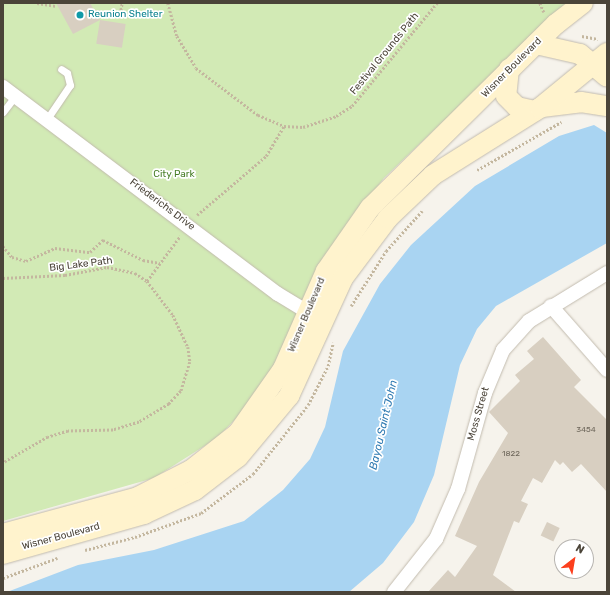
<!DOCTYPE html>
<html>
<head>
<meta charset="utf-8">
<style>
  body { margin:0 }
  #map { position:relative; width:610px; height:595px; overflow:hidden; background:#f6f3ec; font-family:Rubik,sans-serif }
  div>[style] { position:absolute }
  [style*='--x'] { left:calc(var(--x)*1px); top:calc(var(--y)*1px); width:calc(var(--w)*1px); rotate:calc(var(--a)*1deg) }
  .green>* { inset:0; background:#d2eab5 }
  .water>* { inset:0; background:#a9d4f2 }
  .building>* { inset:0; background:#d8cfc1; transform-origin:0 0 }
  .path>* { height:2.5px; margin-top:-1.25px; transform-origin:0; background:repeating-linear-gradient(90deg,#c4b79f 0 2px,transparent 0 4px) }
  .roads { filter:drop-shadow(0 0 1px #c2bbae) drop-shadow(0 0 1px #c2bbae) }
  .lane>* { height:7px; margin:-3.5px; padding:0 3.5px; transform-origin:3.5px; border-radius:3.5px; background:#fff }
  .street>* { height:14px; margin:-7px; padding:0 7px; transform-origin:7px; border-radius:7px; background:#fff }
  .secondary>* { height:20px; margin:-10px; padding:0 10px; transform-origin:10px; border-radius:10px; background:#fff3cd }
  .dots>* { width:11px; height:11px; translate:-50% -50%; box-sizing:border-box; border:2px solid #fff; border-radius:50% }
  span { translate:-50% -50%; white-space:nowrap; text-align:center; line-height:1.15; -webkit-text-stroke:3.5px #fff; paint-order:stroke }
  .number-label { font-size:8px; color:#6e675b }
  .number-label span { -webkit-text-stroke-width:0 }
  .culture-label { font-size:10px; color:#0d838f }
  .left { translate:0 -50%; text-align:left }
  .street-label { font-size:10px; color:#4b4439 }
  .park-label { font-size:10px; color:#4a7f2a }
  .water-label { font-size:11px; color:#2e7ab2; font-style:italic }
  .frame { position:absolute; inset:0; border:4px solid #4b4439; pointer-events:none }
  .north { position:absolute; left:554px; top:539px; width:40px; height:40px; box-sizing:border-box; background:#fff; border:1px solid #b7b4b0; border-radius:50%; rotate:31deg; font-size:11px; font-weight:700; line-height:16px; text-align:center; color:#4b4439 }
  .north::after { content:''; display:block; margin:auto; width:14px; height:18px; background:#fc3f1d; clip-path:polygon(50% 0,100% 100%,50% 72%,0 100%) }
</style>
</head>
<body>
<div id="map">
  <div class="green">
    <i style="clip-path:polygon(3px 3px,567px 3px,384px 178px,328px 253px,259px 395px,217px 438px,154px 478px,3px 521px)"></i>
  </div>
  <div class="water">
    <i style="clip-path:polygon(594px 125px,607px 133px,607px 243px,496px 306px,477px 329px,460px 365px,434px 475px,414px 522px,383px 563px,349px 592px,7px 592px,78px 565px,154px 550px,244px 521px,283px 490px,310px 459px,325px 427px,343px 351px,380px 284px,411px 245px,475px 186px,559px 136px)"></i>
  </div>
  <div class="building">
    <i style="clip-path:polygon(56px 3px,90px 3px,100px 20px,73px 34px)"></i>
    <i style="left:100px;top:20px;width:26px;height:24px;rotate:9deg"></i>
    <i style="clip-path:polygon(543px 337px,581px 380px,574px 387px,607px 420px,607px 492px,581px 464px,572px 472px,563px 462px,560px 465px,555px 460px,542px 483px,533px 478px,521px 501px,528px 504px,519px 523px,514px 521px,493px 575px,516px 592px,428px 592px,448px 570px,455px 577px,477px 546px,455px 536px,479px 482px,508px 433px,489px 412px,520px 381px,515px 375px,534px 359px,527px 351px)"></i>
    <i style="left:547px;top:522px;width:14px;height:15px;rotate:25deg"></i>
  </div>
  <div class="path">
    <i style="--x:37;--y:3;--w:20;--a:9"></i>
    <i style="--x:168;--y:3;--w:34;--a:75"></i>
    <i style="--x:177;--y:36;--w:37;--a:59"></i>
    <i style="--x:196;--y:68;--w:78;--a:37.2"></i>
    <i style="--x:258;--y:115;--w:28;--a:23"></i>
    <i style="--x:284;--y:126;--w:19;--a:3"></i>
    <i style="--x:303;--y:127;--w:35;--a:-18"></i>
    <i style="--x:336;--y:116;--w:19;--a:-32"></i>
    <i style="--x:352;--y:106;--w:134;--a:-50.5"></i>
    <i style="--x:540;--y:3;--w:10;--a:66"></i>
    <i style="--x:95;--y:11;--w:25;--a:7"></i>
    <i style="--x:120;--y:14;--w:11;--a:-80"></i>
    <i style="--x:582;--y:36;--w:16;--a:11"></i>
    <i style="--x:477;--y:170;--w:97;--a:-29.7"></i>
    <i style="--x:197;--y:215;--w:91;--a:-40.5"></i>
    <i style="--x:266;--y:156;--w:35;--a:-59"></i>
    <i style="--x:3;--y:246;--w:14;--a:51"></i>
    <i style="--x:12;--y:257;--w:15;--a:16"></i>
    <i style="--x:26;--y:261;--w:32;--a:-24"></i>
    <i style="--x:55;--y:248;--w:35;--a:7"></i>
    <i style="--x:90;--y:252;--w:18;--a:-43"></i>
    <i style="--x:103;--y:240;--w:45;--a:26.6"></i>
    <i style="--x:143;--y:260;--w:17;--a:10"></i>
    <i style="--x:3;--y:278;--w:62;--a:-2.8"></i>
    <i style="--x:65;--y:275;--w:43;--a:-10.8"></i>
    <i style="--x:107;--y:267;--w:29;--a:12"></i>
    <i style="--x:135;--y:273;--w:14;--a:34"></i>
    <i style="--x:147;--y:281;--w:43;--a:52.6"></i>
    <i style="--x:173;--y:315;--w:35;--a:65"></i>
    <i style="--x:188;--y:347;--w:15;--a:82"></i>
    <i style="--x:190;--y:362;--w:30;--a:107"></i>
    <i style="--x:181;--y:391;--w:18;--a:133"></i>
    <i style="--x:169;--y:404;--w:35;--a:149"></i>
    <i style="--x:139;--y:422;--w:27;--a:163"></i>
    <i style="--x:113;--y:430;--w:45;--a:178.7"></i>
    <i style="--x:68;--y:431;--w:21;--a:163"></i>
    <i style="--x:48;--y:437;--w:52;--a:150"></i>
    <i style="--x:147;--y:281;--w:56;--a:-53.7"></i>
    <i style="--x:351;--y:306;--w:65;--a:-57.5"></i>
    <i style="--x:386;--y:251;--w:54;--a:-48"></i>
    <i style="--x:85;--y:550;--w:52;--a:-14.6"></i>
    <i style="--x:135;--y:537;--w:70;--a:-20"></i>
    <i style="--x:201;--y:513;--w:65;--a:-36.9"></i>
    <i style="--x:253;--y:474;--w:88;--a:-51.4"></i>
    <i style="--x:308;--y:405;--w:44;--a:-62.9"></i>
    <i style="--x:328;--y:366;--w:24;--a:-78"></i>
    <i style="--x:3;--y:578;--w:58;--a:-20.3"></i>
  </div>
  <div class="roads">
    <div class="lane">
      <i style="--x:3;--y:112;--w:20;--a:-53"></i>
      <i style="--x:47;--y:119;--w:41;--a:-55.9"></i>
      <i style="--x:70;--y:85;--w:12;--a:-104"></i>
      <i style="--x:67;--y:73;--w:7;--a:-146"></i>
    </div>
    <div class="street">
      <i style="--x:3;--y:87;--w:344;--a:37"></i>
      <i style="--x:278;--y:294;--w:44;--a:31.2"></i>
      <i style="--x:551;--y:306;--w:85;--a:48.8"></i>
      <i style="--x:394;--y:592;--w:68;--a:-51.6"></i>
      <i style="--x:436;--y:539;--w:55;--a:-66.3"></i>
      <i style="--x:458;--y:489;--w:100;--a:-74.3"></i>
      <i style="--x:485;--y:393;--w:47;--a:-67.3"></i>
      <i style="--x:503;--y:350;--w:39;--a:-48"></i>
      <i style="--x:529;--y:321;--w:92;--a:-31.6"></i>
    </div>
    <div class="secondary">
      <i style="--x:536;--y:44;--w:45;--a:12.8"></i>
      <i style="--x:580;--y:54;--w:35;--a:40"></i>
      <i style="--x:509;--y:69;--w:27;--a:96"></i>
      <i style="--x:506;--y:96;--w:16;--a:45"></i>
      <i style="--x:517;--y:107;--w:18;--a:13"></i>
      <i style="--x:542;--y:107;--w:39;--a:-7"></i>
      <i style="--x:581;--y:102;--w:26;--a:9"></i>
      <i style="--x:3;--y:534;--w:140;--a:-15.3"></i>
      <i style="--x:138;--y:497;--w:59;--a:-27"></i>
      <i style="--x:191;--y:470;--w:60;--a:-38.2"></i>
      <i style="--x:238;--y:433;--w:78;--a:-54.9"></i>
      <i style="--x:283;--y:369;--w:107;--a:-66.3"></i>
      <i style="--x:326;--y:271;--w:77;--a:-55.1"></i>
      <i style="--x:370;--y:208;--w:262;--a:-44.7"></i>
      <i style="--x:556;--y:24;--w:34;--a:-38"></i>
      <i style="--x:3;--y:554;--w:147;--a:-15.8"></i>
      <i style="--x:144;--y:514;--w:56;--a:-25.2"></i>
      <i style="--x:195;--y:490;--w:54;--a:-37.5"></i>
      <i style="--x:238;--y:457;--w:80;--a:-50.1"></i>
      <i style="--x:289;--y:396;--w:130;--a:-65.4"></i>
      <i style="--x:343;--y:278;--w:75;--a:-53.1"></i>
      <i style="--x:388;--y:218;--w:62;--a:-43.7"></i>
      <i style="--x:433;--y:175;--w:126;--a:-32.1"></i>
      <i style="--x:540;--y:108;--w:87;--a:-39.4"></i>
    </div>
  </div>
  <div class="dots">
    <i style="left:80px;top:15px;background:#0f9aa8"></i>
  </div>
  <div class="number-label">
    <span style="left:586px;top:430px">3454</span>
    <span style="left:511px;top:454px">1822</span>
  </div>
  <div class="culture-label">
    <span class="left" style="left:88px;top:15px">Reunion Shelter</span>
  </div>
  <div class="street-label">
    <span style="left:385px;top:54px;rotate:-51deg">Festival Grounds Path</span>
    <span style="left:512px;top:68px;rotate:-45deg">Wisner Boulevard</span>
    <span style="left:162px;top:205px;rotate:37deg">Friederichs Drive</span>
    <span style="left:81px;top:265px;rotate:-7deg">Big Lake Path</span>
    <span style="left:307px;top:315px;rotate:-67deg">Wisner Boulevard</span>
    <span style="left:479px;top:414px;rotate:-74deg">Moss Street</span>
    <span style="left:61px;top:537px;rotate:-15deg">Wisner Boulevard</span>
  </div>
  <div class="park-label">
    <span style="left:174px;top:175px">City Park</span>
  </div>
  <div class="water-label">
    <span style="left:384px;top:425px;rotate:-77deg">Bayou Saint John</span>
  </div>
  <div class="frame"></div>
  <div class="north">N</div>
</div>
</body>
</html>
